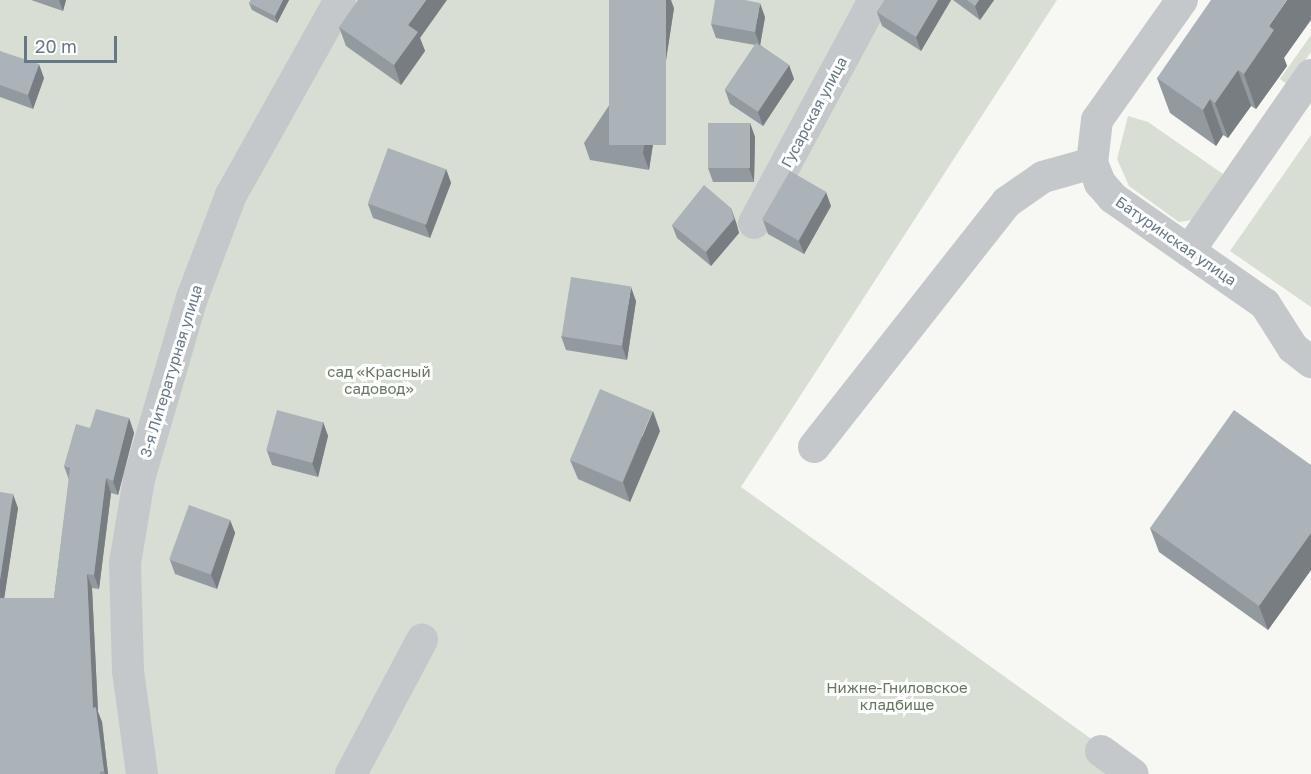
<!DOCTYPE html>
<html>
<head>
<meta charset="utf-8">
<style>
  body { margin:0 }
  #map { position:relative; width:1311px; height:774px; overflow:hidden; background:#f7f7f3; font-family:"Golos Text",sans-serif }
  div>[style] { position:absolute }
  [style*='--x'] { left:calc(var(--x)*1px); top:calc(var(--y)*1px); width:calc(var(--w)*1px); rotate:calc(var(--a)*1deg) }
  .green>* { inset:0; background:#d8ded4 }
  .minor>* { height:32px; margin:-16px; padding:0 16px; transform-origin:16px; border-radius:16px; background:#c4c8cb }
  .wall>* { inset:0; background:#939a9f }
  .shaded-wall>* { inset:0; background:#787d82 }
  .building>* { inset:0; background:#abb3b9; transform-origin:0 0 }
  span { translate:-50% -50%; white-space:nowrap; text-align:center; line-height:1.15; -webkit-text-stroke:6px #fff; paint-order:stroke }
  .street-label { font-size:15px; color:#657885 }
  .park-label { font-size:15px; color:#667760 }
  .scale { position:absolute; left:24px; top:36px; width:93px; height:27px; box-sizing:border-box; border:3px solid #657885; border-top:0; padding-left:8px; font-size:18px; line-height:21px; white-space:nowrap; color:#657885; -webkit-text-stroke:4px #fff; paint-order:stroke }
</style>
</head>
<body>
<div id="map">
  <div class="green">
    <i style="clip-path:polygon(0 0,1057px 0,741px 487px,1140px 774px,0 774px)"></i>
    <i style="clip-path:polygon(1311px 35px,1311px 52px,1288px 85px,1280px 79px)"></i>
    <i style="clip-path:polygon(1128px 116px,1148px 122px,1223px 174px,1192px 220px,1179px 222px,1129px 186px,1117px 159px)"></i>
    <i style="clip-path:polygon(1311px 135px,1311px 307px,1230px 251px)"></i>
  </div>
  <div class="minor">
    <i style="--x:1182;--y:0;--w:147;--a:125.3"></i>
    <i style="--x:1097;--y:120;--w:43;--a:96.6"></i>
    <i style="--x:1092;--y:163;--w:22;--a:68"></i>
    <i style="--x:1100;--y:183;--w:20;--a:49"></i>
    <i style="--x:1113;--y:198;--w:185;--a:34.9"></i>
    <i style="--x:1265;--y:304;--w:52;--a:57.5"></i>
    <i style="--x:1293;--y:348;--w:23;--a:38"></i>
    <i style="--x:754;--y:223;--w:253;--a:-61.7"></i>
    <i style="--x:1189;--y:251;--w:214;--a:-55.3"></i>
    <i style="--x:814;--y:447;--w:312;--a:-51.8"></i>
    <i style="--x:1007;--y:202;--w:44;--a:-34.8"></i>
    <i style="--x:1043;--y:177;--w:51;--a:-15.9"></i>
    <i style="--x:1101;--y:751;--w:39;--a:36"></i>
    <i style="--x:142;--y:774;--w:104;--a:-97.7"></i>
    <i style="--x:128;--y:671;--w:108;--a:-91.6"></i>
    <i style="--x:125;--y:563;--w:85;--a:-80.5"></i>
    <i style="--x:139;--y:479;--w:189;--a:-73.7"></i>
    <i style="--x:192;--y:298;--w:110;--a:-69.3"></i>
    <i style="--x:231;--y:195;--w:223;--a:-60.8"></i>
    <i style="--x:351;--y:774;--w:152;--a:-62.1"></i>
  </div>
  <div class="wall">
    <i style="clip-path:polygon(31px 0,66px 0,63px 11px)"></i>
    <i style="clip-path:polygon(251px 0,289px 0,277px 23px,252px 10px,249px 3px)"></i>
    <i style="clip-path:polygon(885px 0,951px 0,921px 51px,882px 26px,877px 12px)"></i>
    <i style="clip-path:polygon(953px 0,994px 0,980px 20px)"></i>
    <i style="clip-path:polygon(674px 8px,649px 170px,590px 160px,584px 143px)"></i>
    <i style="clip-path:polygon(765px 17px,760px 45px,789px 65px,794px 79px,763px 126px,730px 104px,725px 90px,755px 45px,716px 38px,711px 24px)"></i>
    <i style="clip-path:polygon(339px 27px,420px 38px,425px 51px,401px 85px,346px 46px)"></i>
    <i style="clip-path:polygon(0 51px,44px 78px,33px 109px,0 97px)"></i>
    <i style="clip-path:polygon(1284px 58px,1287px 66px,1256px 109px,1251px 106px,1228px 138px,1223px 135px,1216px 146px,1170px 113px,1157px 78px)"></i>
    <i style="clip-path:polygon(750px 123px,755px 137px,754px 182px,713px 182px,708px 168px)"></i>
    <i style="clip-path:polygon(446px 169px,451px 183px,430px 238px,373px 218px,368px 204px)"></i>
    <i style="clip-path:polygon(831px 206px,804px 254px,768px 234px,763px 220px)"></i>
    <i style="clip-path:polygon(736px 222px,739px 233px,711px 266px,677px 238px,672px 225px)"></i>
    <i style="clip-path:polygon(636px 301px,627px 360px,566px 350px,561px 336px)"></i>
    <i style="clip-path:polygon(129px 418px,134px 433px,118px 495px,111px 493px,99px 589px,92px 588px,98px 712px,102px 722px,108px 774px,0 774px,0 492px,18px 508px,4px 598px,54px 598px,69px 480px,64px 466px,90px 428px)"></i>
    <i style="clip-path:polygon(323px 422px,328px 436px,318px 477px,272px 465px,267px 451px)"></i>
    <i style="clip-path:polygon(660px 431px,630px 502px,578px 479px,570px 460px)"></i>
    <i style="clip-path:polygon(1311px 465px,1311px 570px,1268px 630px,1159px 552px,1150px 528px)"></i>
    <i style="clip-path:polygon(230px 520px,235px 533px,217px 589px,175px 574px,170px 560px)"></i>
  </div>
  <div class="shaded-wall">
    <i style="clip-path:polygon(59px 0,66px 0,63px 11px)"></i>
    <i style="clip-path:polygon(283px 0,289px 0,277px 23px,275px 16px)"></i>
    <i style="clip-path:polygon(426px 0,447px 0,420px 38px,425px 51px,401px 85px,394px 65px,408px 25px)"></i>
    <i style="clip-path:polygon(666px 0,671px 0,674px 8px,649px 170px,643px 153px)"></i>
    <i style="clip-path:polygon(938px 0,951px 0,921px 51px,916px 37px)"></i>
    <i style="clip-path:polygon(979px 0,994px 0,980px 20px,975px 6px)"></i>
    <i style="clip-path:polygon(1287px 0,1311px 0,1311px 20px,1284px 58px,1287px 66px,1256px 109px,1244px 74px,1269px 26px)"></i>
    <i style="clip-path:polygon(760px 3px,765px 17px,760px 46px,755px 32px)"></i>
    <i style="clip-path:polygon(39px 64px,44px 78px,33px 109px,28px 95px)"></i>
    <i style="clip-path:polygon(789px 65px,794px 79px,763px 126px,758px 112px)"></i>
    <i style="clip-path:polygon(1238px 70px,1251px 106px,1228px 138px,1215px 103px)"></i>
    <i style="clip-path:polygon(1210px 99px,1223px 135px,1216px 146px,1203px 110px)"></i>
    <i style="clip-path:polygon(750px 123px,755px 137px,754px 182px,749px 168px)"></i>
    <i style="clip-path:polygon(446px 169px,451px 183px,430px 238px,425px 225px)"></i>
    <i style="clip-path:polygon(826px 192px,831px 206px,804px 254px,799px 241px)"></i>
    <i style="clip-path:polygon(731px 208px,736px 222px,739px 233px,711px 266px,706px 252px)"></i>
    <i style="clip-path:polygon(631px 287px,636px 301px,627px 360px,622px 346px)"></i>
    <i style="clip-path:polygon(653px 411px,660px 431px,630px 502px,623px 482px)"></i>
    <i style="clip-path:polygon(129px 418px,134px 433px,118px 495px,113px 481px)"></i>
    <i style="clip-path:polygon(323px 422px,328px 436px,318px 477px,312px 463px)"></i>
    <i style="clip-path:polygon(106px 478px,111px 493px,99px 589px,94px 575px)"></i>
    <i style="clip-path:polygon(13px 494px,18px 508px,2px 613px,0 606px,0 580px)"></i>
    <i style="clip-path:polygon(230px 520px,235px 533px,217px 589px,211px 575px)"></i>
    <i style="clip-path:polygon(1311px 533px,1311px 570px,1268px 630px,1259px 606px)"></i>
    <i style="clip-path:polygon(87px 574px,92px 588px,98px 712px,102px 722px,108px 774px,105px 774px,104px 771px,93px 708px)"></i>
  </div>
  <div class="building">
    <i style="clip-path:polygon(251px 0,283px 0,275px 16px,249px 3px)"></i>
    <i style="clip-path:polygon(358px 0,426px 0,408px 25px,418px 32px,394px 65px,339px 27px)"></i>
    <i style="left:609px;top:0;width:57px;height:145px"></i>
    <i style="clip-path:polygon(715px 0,745px 0,760px 3px,755px 32px,711px 24px)"></i>
    <i style="clip-path:polygon(885px 0,938px 0,916px 37px,877px 12px)"></i>
    <i style="clip-path:polygon(967px 0,979px 0,975px 6px)"></i>
    <i style="clip-path:polygon(1211px 0,1287px 0,1269px 26px,1274px 30px,1244px 74px,1238px 70px,1215px 103px,1210px 99px,1203px 110px,1157px 78px)"></i>
    <i style="left:756px;top:43px;width:40px;height:56px;rotate:34deg"></i>
    <i style="clip-path:polygon(0 51px,39px 64px,28px 95px,0 85px)"></i>
    <i style="left:708px;top:123px;width:42px;height:45px"></i>
    <i style="left:388px;top:148px;width:62px;height:59px;rotate:20deg"></i>
    <i style="left:790px;top:171px;width:42px;height:56px;rotate:30deg"></i>
    <i style="clip-path:polygon(704px 185px,731px 208px,734px 219px,706px 252px,672px 225px)"></i>
    <i style="left:571px;top:277px;width:61px;height:60px;rotate:9deg"></i>
    <i style="left:600px;top:389px;width:57px;height:77px;rotate:23deg"></i>
    <i style="clip-path:polygon(96px 409px,129px 418px,113px 481px,106px 478px,94px 575px,87px 574px,93px 708px,96px 707px,104px 771px,100px 772px,100px 774px,0 774px,0 598px,54px 598px,70px 468px,64px 466px,76px 424px,90px 428px)"></i>
    <i style="left:277px;top:410px;width:48px;height:42px;rotate:15deg"></i>
    <i style="clip-path:polygon(1234px 410px,1311px 465px,1311px 533px,1259px 606px,1150px 528px)"></i>
    <i style="clip-path:polygon(0 492px,13px 494px,0 580px)"></i>
    <i style="left:189px;top:505px;width:44px;height:58px;rotate:20deg"></i>
  </div>
  <div class="street-label">
    <span style="left:814px;top:112px;rotate:-62deg">Гусарская улица</span>
    <span style="left:1176px;top:241px;rotate:35deg">Батуринская улица</span>
    <span style="left:171px;top:371px;rotate:-73deg">3-я Литературная улица</span>
  </div>
  <div class="park-label">
    <span style="left:379px;top:380px">сад «Красный<br>садовод»</span>
    <span style="left:897px;top:696px">Нижне-Гниловское<br>кладбище</span>
  </div>
  <div class="scale">20 m</div>
</div>
</body>
</html>
